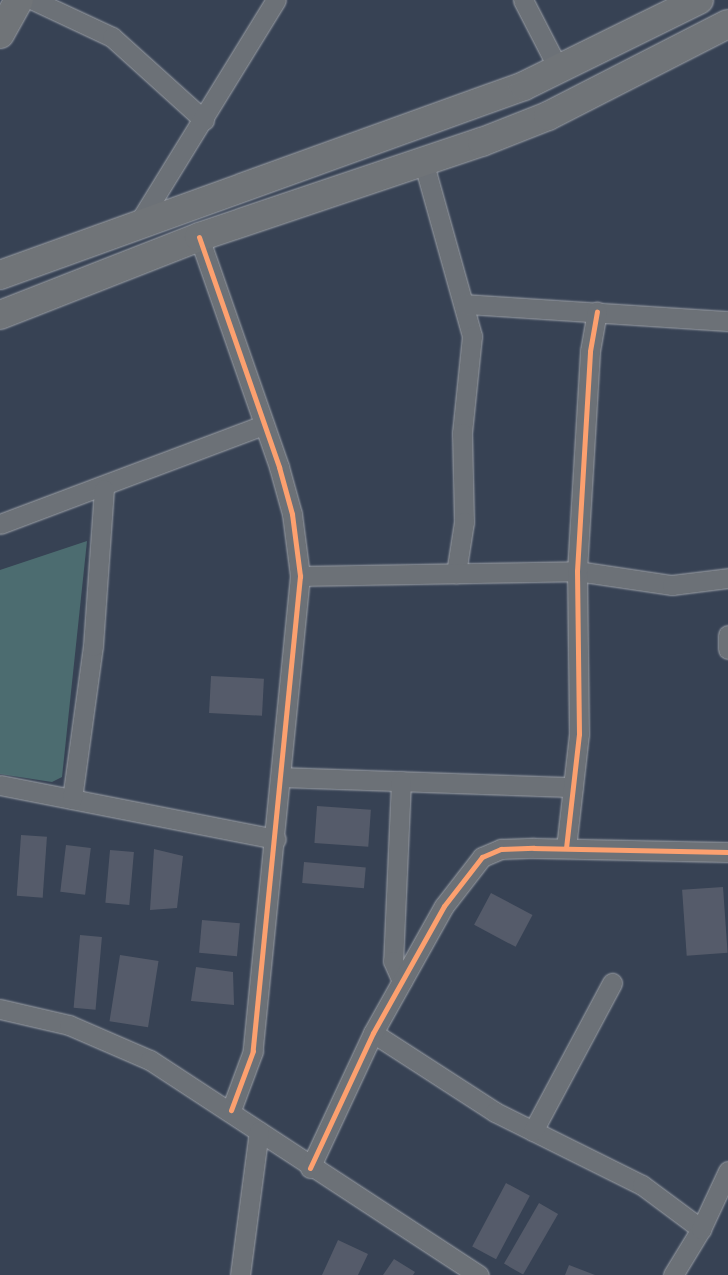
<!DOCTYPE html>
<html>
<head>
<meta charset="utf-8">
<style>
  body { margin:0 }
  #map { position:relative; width:728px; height:1275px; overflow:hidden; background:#374254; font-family:"Playpen Sans",sans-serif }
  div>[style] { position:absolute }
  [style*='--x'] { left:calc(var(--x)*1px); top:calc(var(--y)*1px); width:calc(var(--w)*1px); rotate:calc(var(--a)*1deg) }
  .green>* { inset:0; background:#4c6c70 }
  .building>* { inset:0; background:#555b6a; transform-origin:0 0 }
  .roads { filter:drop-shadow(0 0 1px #9da1a8) drop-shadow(0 0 1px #9da1a8) }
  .street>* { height:19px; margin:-9.5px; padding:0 9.5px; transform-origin:9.5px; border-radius:9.5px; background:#6c7177 }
  .primary>* { height:28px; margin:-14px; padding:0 14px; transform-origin:14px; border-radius:14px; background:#707478 }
  .cycleway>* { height:5px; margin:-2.5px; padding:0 2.5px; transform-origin:2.5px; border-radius:2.5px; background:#fca06f }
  span { translate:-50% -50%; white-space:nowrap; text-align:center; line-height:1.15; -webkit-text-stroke:5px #1d3557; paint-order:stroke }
</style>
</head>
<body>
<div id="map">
  <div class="green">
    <i style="clip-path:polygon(87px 541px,62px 777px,52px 782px,0 774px,0 570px)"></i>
  </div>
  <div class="building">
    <i style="left:211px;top:676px;width:53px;height:37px;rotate:3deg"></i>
    <i style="left:317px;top:806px;width:54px;height:37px;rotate:4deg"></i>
    <i style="left:21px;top:835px;width:26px;height:61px;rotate:4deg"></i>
    <i style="left:66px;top:845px;width:25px;height:47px;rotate:7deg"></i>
    <i style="clip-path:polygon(154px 849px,183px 856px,177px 908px,150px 910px)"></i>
    <i style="left:110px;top:850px;width:24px;height:53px;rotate:5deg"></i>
    <i style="left:304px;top:862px;width:62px;height:21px;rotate:5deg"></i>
    <i style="left:723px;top:887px;width:66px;height:41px;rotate:86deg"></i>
    <i style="left:491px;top:893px;width:47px;height:36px;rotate:28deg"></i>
    <i style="left:202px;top:920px;width:38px;height:33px;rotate:5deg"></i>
    <i style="left:80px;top:935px;width:22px;height:73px;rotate:5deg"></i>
    <i style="left:120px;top:955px;width:39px;height:67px;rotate:9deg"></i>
    <i style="clip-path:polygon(196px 967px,233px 972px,234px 1005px,191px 1001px)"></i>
    <i style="left:506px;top:1183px;width:27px;height:72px;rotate:28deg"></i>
    <i style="left:539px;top:1203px;width:22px;height:70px;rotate:30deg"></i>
    <i style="clip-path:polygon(338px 1240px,368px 1254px,358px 1275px,322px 1275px)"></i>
    <i style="clip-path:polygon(394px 1259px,415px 1272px,413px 1275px,383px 1275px)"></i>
    <i style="clip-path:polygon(569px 1265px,595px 1275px,565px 1275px)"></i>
  </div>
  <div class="roads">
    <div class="street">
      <i style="--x:33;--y:0;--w:87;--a:25.1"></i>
      <i style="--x:112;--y:37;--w:124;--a:42.1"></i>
      <i style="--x:523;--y:0;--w:79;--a:62.8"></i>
      <i style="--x:424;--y:164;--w:179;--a:74.4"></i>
      <i style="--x:472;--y:336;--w:98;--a:95.9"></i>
      <i style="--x:462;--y:433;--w:89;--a:88.7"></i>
      <i style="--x:464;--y:522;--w:52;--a:98.9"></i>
      <i style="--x:138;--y:224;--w:263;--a:-58.4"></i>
      <i style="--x:199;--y:237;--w:244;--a:70.8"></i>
      <i style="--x:279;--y:467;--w:49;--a:74.5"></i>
      <i style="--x:292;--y:514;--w:63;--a:82.6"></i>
      <i style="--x:300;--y:576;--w:477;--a:95.7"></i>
      <i style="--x:253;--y:1051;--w:63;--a:110.4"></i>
      <i style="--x:465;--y:304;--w:264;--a:3.7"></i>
      <i style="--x:0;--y:524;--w:282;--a:-20.6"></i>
      <i style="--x:300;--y:576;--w:277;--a:-1"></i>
      <i style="--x:577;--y:571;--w:96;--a:8.4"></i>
      <i style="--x:672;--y:585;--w:56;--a:-7.1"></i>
      <i style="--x:728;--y:635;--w:14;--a:90"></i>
      <i style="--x:282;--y:777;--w:291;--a:2"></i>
      <i style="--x:401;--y:781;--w:180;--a:92.5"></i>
      <i style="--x:393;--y:961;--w:22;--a:66"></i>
      <i style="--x:0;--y:785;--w:281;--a:11.1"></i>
      <i style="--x:72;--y:799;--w:154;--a:-82.2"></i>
      <i style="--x:93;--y:646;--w:157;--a:-86"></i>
      <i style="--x:566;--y:848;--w:115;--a:-83.5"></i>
      <i style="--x:579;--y:734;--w:163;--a:-90.7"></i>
      <i style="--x:577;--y:571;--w:220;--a:-86.6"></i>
      <i style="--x:590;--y:351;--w:40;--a:-80"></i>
      <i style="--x:0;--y:1009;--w:71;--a:13.1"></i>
      <i style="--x:69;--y:1025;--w:88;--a:23.4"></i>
      <i style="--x:150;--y:1060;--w:393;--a:33.2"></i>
      <i style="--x:373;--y:1033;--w:145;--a:32.9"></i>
      <i style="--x:495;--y:1112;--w:164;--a:26.4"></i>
      <i style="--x:642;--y:1185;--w:74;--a:36.7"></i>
      <i style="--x:533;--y:1131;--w:168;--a:-61.9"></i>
      <i style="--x:310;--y:1168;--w:149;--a:-65"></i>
      <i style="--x:373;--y:1033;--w:145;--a:-60.8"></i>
      <i style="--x:444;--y:906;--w:62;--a:-52.2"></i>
      <i style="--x:482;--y:857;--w:21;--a:-23"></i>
      <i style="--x:501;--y:849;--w:33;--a:-2"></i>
      <i style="--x:534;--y:848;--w:194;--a:1.2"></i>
      <i style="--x:240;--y:1275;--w:145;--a:-82.5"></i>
      <i style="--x:673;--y:1275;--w:54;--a:-58.7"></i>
      <i style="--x:701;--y:1229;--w:64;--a:-65"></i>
    </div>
    <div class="primary">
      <i style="--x:0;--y:34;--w:39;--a:-61"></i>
      <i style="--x:0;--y:275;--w:557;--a:-19.83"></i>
      <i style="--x:524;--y:86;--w:195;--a:-26.2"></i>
      <i style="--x:0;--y:315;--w:214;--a:-21.4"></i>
      <i style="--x:199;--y:237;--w:299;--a:-18.6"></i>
      <i style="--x:482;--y:142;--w:71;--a:-21.5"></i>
      <i style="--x:548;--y:116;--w:202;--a:-27.1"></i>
    </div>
  </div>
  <div class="cycleway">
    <i style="--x:199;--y:237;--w:244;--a:70.8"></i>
    <i style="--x:279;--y:467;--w:49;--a:74.5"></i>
    <i style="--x:292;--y:514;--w:63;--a:82.6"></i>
    <i style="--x:300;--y:576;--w:477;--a:95.7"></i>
    <i style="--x:253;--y:1051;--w:63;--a:110.4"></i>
    <i style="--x:566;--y:848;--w:115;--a:-83.5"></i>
    <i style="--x:579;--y:734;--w:163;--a:-90.7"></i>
    <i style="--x:577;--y:571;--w:220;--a:-86.6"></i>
    <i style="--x:590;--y:351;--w:40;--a:-80"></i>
    <i style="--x:310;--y:1168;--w:149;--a:-65"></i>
    <i style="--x:373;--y:1033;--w:145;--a:-60.8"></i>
    <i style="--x:444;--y:906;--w:62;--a:-52.2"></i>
    <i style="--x:482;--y:857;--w:21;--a:-23"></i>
    <i style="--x:501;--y:849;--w:33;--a:-2"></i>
    <i style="--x:534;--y:848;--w:194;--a:1.2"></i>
  </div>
</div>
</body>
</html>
